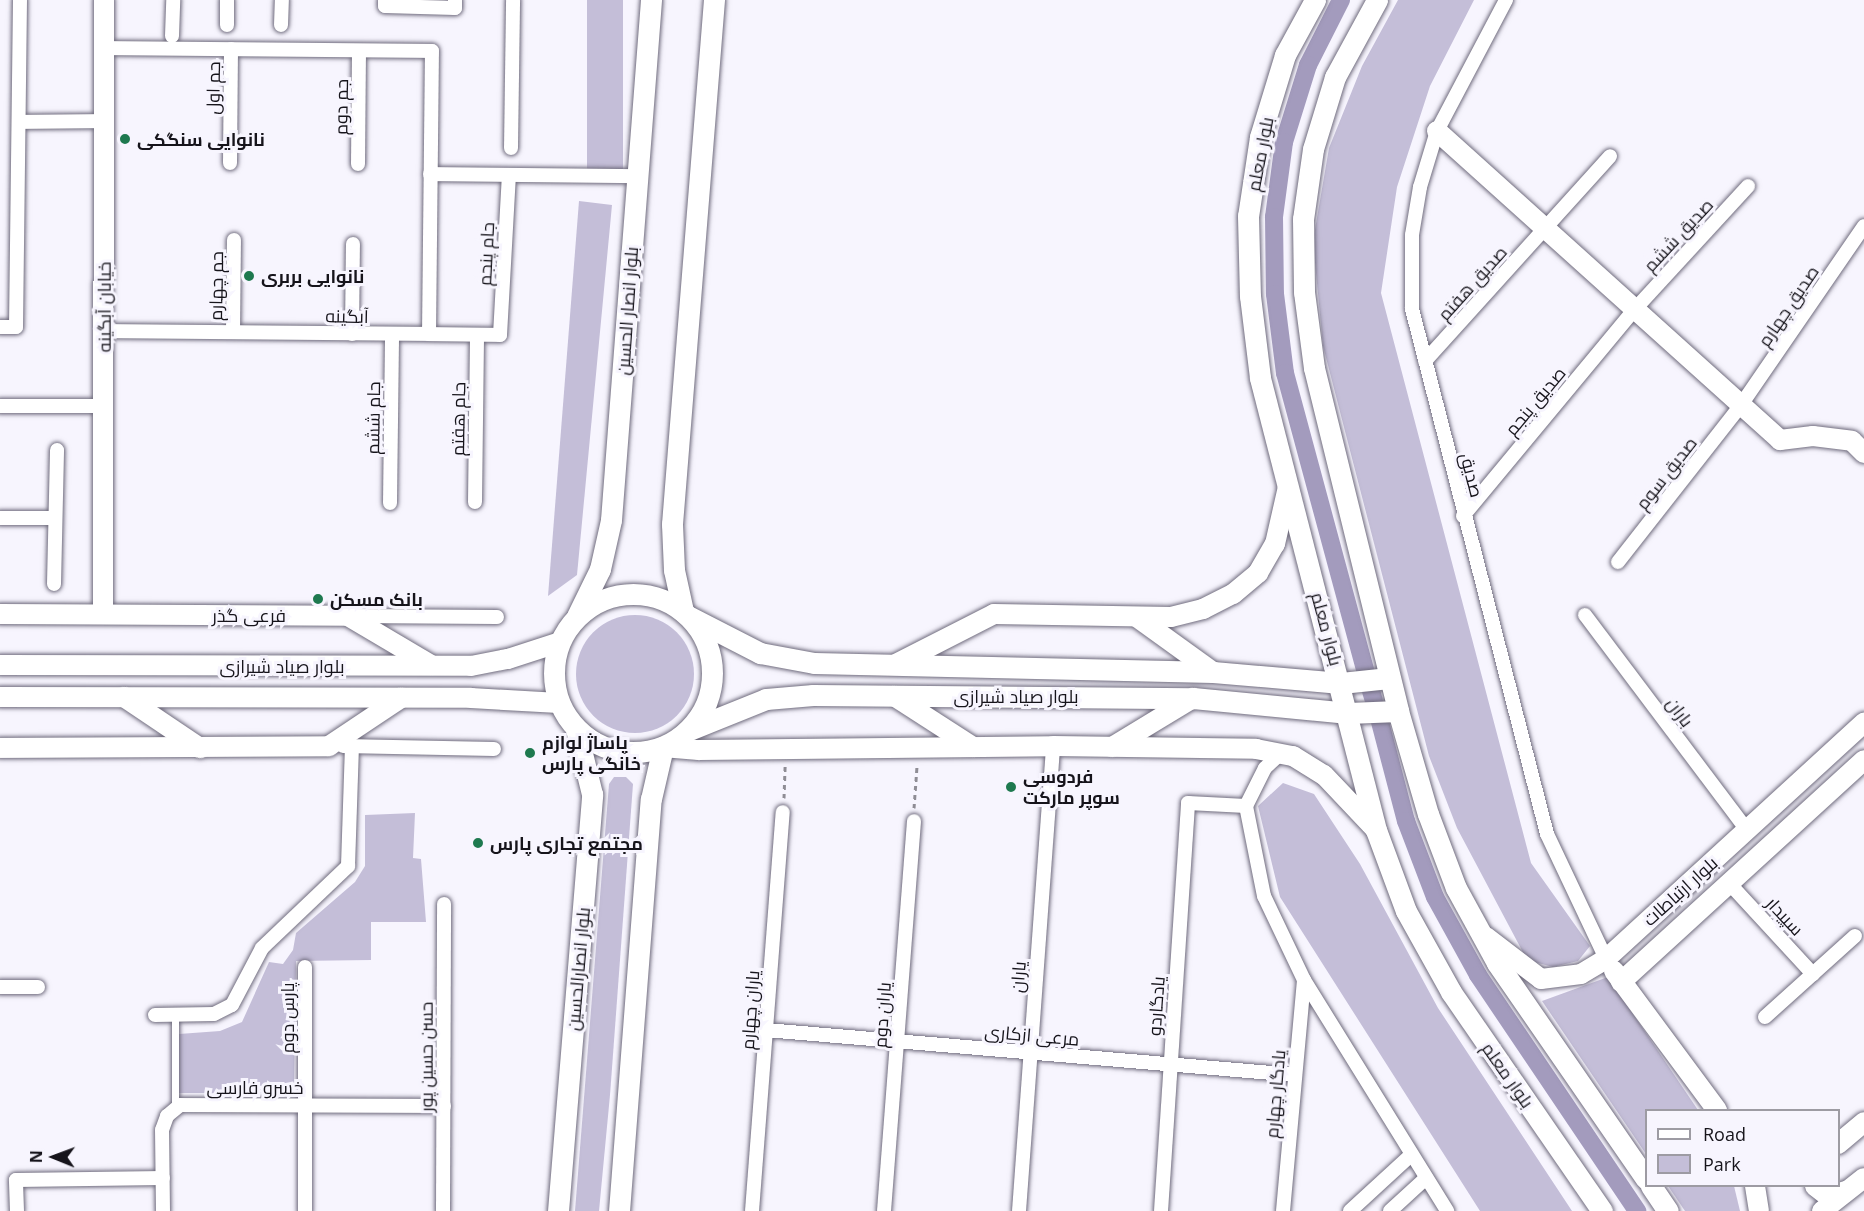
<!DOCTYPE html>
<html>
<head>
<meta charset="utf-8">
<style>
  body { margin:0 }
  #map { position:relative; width:1864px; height:1211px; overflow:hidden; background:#f7f5fe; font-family:"Open Sans",Cairo,sans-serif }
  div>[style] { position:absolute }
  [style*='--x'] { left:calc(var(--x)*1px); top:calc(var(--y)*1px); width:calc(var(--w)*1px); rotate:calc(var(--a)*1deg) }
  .green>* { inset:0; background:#c4bed8; transform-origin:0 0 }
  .round { border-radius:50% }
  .canal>* { height:18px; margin:-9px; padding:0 9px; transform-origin:9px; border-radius:9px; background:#a39bbd }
  .path>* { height:3px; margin-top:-1.5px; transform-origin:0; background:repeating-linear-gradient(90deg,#8f8d95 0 4.5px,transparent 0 9px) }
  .roads { filter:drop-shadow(0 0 2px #6f6b7d) drop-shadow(0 0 2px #6f6b7d) }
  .lane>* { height:7px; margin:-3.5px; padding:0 3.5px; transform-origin:3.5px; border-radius:3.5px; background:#fff }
  .street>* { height:14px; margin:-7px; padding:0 7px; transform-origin:7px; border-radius:7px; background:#fff }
  .secondary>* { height:20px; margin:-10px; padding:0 10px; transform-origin:10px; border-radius:10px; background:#fff }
  .primary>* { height:21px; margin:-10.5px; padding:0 10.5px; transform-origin:10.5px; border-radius:10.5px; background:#fff }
  .primary>.ring { margin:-10.5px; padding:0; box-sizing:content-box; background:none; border:21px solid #fff; border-radius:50% }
  .dots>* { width:16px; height:16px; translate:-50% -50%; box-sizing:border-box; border:3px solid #f7f5fe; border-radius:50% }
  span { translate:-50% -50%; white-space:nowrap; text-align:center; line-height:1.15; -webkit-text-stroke:6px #f7f5fe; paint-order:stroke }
  .street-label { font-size:18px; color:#16141b }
  .poi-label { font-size:18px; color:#16141b; font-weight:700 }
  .left { translate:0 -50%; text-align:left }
  .legend { position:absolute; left:1645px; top:1109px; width:195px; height:78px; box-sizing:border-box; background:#f7f5fe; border:2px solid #9d9ba3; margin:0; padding:8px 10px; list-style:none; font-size:18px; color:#16141b }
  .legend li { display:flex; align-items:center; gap:12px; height:30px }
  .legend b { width:30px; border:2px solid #9d9ba3 }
  .north { position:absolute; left:24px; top:1127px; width:60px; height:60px; -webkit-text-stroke:4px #f7f5fe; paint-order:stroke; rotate:271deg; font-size:16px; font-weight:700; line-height:24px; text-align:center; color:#16141b }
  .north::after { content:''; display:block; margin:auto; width:21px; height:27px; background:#16141b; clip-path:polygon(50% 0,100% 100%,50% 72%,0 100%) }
</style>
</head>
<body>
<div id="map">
  <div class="green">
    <i style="left:587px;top:0;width:36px;height:169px"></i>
    <i style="clip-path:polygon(1398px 0,1474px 0,1430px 86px,1397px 187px,1381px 293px,1531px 863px,1590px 946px,1578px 961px,1553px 967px,1527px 960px,1457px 828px,1429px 756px,1323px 346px,1313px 241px,1329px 148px,1362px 66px)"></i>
    <i style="clip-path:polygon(579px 201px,612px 205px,577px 575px,548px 596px)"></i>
    <i class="round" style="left:576px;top:615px;width:118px;height:118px"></i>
    <i style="clip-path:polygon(614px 777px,626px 777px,633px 784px,610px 1095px,599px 1211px,575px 1211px,609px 784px)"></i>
    <i style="clip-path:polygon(1283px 783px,1314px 794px,1360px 864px,1438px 1008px,1572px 1211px,1480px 1211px,1280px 897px,1258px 806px)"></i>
    <i style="clip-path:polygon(415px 813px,413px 858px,421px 859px,426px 922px,371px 922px,371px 960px,296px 961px,294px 1093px,178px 1093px,179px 1034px,220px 1031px,242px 1022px,269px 962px,283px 964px,293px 950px,296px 933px,355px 882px,365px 866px,365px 815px)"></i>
    <i style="clip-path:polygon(1608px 977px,1698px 1110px,1646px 1110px,1646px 1154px,1542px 1001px)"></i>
    <i style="clip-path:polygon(1668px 1186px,1734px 1186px,1740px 1211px,1685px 1211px)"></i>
  </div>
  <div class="canal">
    <i style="--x:1341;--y:0;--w:73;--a:116.9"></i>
    <i style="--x:1308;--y:65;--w:81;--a:107.3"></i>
    <i style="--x:1284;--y:142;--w:76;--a:97.6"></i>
    <i style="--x:1274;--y:217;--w:77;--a:89.3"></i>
    <i style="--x:1275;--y:294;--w:80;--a:82.8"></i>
    <i style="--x:1285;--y:373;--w:307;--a:74.9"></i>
    <i style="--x:1371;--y:691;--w:10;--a:73"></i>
    <i style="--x:1380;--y:722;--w:102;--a:75.3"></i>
    <i style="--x:1406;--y:821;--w:81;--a:69.1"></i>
    <i style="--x:1435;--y:897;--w:89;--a:61.1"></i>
    <i style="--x:1478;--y:975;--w:285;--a:56"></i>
  </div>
  <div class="path">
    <i style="--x:784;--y:798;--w:32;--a:-88"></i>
    <i style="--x:914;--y:808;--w:42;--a:-85.9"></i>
  </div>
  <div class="roads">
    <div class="lane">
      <i style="--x:175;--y:1014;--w:95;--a:90"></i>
    </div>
    <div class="street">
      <i style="--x:227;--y:0;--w:25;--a:90"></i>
      <i style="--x:385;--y:0;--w:6;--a:90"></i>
      <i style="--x:385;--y:6;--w:70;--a:1.6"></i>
      <i style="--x:455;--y:8;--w:8;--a:-90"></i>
      <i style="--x:1506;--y:0;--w:148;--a:117.8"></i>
      <i style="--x:1437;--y:131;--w:59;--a:106.9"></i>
      <i style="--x:1420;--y:187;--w:49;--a:99.5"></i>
      <i style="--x:1412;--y:235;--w:74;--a:90"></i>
      <i style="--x:1412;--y:309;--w:542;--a:75.58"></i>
      <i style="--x:1547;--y:834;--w:138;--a:64.7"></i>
      <i style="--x:281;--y:25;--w:25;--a:-88"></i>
      <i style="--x:172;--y:36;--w:36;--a:-88"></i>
      <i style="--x:19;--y:122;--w:85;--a:-0.7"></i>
      <i style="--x:511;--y:148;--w:148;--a:-89.2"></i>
      <i style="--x:230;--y:163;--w:114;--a:-89.5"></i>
      <i style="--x:358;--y:164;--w:113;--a:-89.5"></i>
      <i style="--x:430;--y:174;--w:207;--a:0.6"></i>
      <i style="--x:0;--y:327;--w:16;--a:0"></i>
      <i style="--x:16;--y:327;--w:327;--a:-89.3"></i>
      <i style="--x:104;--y:331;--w:325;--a:0.5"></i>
      <i style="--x:429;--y:334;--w:283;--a:-89.4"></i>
      <i style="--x:432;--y:51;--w:328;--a:-179.5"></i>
      <i style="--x:233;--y:332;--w:92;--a:-89.4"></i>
      <i style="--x:352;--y:334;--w:90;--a:-89.4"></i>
      <i style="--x:429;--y:334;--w:71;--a:0.8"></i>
      <i style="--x:500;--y:335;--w:160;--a:-86.8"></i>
      <i style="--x:1425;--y:361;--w:276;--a:-47.9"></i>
      <i style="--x:0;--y:406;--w:103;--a:0"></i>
      <i style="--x:475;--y:502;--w:167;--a:-89.3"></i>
      <i style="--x:390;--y:503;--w:169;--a:-89.3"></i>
      <i style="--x:1463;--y:516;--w:269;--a:-50.3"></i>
      <i style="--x:1635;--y:309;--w:167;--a:-47.4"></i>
      <i style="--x:0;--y:518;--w:55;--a:0"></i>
      <i style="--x:1618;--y:562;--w:199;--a:-51.9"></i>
      <i style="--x:1741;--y:405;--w:217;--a:-55.5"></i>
      <i style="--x:54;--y:584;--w:134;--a:-88.7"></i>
      <i style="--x:1585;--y:615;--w:269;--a:53"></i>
      <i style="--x:351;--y:616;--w:146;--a:0.4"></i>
      <i style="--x:343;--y:746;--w:151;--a:1.1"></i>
      <i style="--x:1246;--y:806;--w:42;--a:-63.4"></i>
      <i style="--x:1265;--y:768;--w:21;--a:-43"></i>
      <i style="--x:1729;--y:883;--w:124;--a:47.3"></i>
      <i style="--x:305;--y:967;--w:244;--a:90"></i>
      <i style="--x:0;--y:987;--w:38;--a:0"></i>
      <i style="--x:155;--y:1015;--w:59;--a:-1"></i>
      <i style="--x:214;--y:1014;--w:20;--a:-27"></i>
      <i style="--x:232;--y:1005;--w:64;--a:-62.2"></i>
      <i style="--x:262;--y:948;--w:119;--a:-43.6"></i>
      <i style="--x:348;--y:866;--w:119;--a:-88.1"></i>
      <i style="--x:1765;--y:1017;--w:121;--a:-42"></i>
      <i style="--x:766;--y:1030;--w:531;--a:4.86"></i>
      <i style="--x:17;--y:1211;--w:31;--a:-92"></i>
      <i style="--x:16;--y:1180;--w:147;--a:-0.8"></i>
      <i style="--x:163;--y:1211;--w:81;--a:-90.7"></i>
      <i style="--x:162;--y:1130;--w:15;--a:-70"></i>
      <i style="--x:167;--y:1116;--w:17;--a:-40"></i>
      <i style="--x:180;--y:1105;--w:264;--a:0.2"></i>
      <i style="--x:443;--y:1211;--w:307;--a:-89.8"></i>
      <i style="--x:752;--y:1211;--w:400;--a:-85.6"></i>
      <i style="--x:884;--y:1211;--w:391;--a:-85.6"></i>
      <i style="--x:1019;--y:1211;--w:466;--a:-85.8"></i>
      <i style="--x:1161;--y:1211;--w:409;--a:-86.2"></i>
      <i style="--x:1188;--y:803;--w:58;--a:3"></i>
      <i style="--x:1246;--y:806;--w:92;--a:78.7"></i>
      <i style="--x:1264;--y:896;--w:93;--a:64.5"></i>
      <i style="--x:1304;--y:980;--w:272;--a:58.2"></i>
      <i style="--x:1283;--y:1211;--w:232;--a:-84.8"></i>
      <i style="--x:1350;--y:1211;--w:83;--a:-42.6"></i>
      <i style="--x:1390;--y:1211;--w:49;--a:-42.5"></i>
    </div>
    <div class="secondary">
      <i style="--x:1437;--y:131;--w:462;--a:42"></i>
      <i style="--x:1780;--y:440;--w:33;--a:-7"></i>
      <i style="--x:1813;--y:436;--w:39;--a:7"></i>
      <i style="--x:1852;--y:441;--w:17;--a:45"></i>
      <i style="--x:0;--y:614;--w:348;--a:0.3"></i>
      <i style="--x:348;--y:616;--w:96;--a:30.6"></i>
      <i style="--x:103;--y:614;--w:614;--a:-89.91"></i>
      <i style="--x:1138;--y:618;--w:92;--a:35.8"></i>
      <i style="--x:0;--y:665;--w:471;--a:0.1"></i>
      <i style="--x:471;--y:666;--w:38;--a:-11"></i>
      <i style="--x:508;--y:659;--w:55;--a:-18.1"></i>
      <i style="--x:894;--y:665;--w:112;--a:-27"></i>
      <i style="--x:994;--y:614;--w:177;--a:1"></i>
      <i style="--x:1171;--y:617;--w:33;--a:-14"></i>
      <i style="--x:1203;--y:609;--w:34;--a:-27"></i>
      <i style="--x:1233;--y:594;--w:33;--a:-40"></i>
      <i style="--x:1258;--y:573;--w:34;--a:-60"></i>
      <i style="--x:1275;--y:544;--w:58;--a:-77.2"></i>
      <i style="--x:894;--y:696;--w:94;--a:32.8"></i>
      <i style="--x:0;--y:697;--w:471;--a:0.1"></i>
      <i style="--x:471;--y:698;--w:88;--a:3.3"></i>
      <i style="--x:124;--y:697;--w:92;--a:33.9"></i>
      <i style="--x:663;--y:747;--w:36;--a:5"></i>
      <i style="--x:699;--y:750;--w:354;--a:-0.6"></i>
      <i style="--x:1053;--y:746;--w:203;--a:0.8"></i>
      <i style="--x:1256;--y:749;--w:38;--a:11"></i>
      <i style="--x:1293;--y:756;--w:36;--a:32"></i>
      <i style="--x:1324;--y:775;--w:76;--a:46.6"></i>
      <i style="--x:1112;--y:747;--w:95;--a:-31.2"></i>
      <i style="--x:0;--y:748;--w:329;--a:-0.3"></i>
      <i style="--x:329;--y:746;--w:87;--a:-33.7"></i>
      <i style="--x:1486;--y:937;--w:69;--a:37.4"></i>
      <i style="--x:1541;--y:979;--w:40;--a:-7.1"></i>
      <i style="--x:1581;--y:974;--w:29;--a:-31"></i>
      <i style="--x:1606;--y:959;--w:350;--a:-42.5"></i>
      <i style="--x:1614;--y:971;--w:173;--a:53.5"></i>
      <i style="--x:1621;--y:982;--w:329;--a:-42.4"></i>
      <i style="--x:1838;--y:1144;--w:34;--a:-40"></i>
      <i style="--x:1755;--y:1186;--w:25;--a:81"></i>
      <i style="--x:1815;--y:1186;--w:16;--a:38"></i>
      <i style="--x:1828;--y:1196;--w:19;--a:-16"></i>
      <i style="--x:1822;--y:1211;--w:53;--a:-38.2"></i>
    </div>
    <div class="primary">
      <i style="--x:1315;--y:0;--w:63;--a:118.6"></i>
      <i style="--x:1285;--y:55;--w:86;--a:107"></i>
      <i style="--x:1260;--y:137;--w:80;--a:98.6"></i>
      <i style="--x:1248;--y:216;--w:80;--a:88.6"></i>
      <i style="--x:1250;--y:296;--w:83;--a:83"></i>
      <i style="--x:1260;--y:378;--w:467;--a:75.6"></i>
      <i style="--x:1376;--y:830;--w:86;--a:69.7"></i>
      <i style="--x:1406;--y:911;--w:93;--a:60.9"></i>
      <i style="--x:1451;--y:992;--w:266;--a:55.4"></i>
      <i style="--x:1377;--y:0;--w:88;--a:118.6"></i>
      <i style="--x:1335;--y:77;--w:75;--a:107"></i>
      <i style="--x:1313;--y:149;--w:71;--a:98.1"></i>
      <i style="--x:1303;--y:219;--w:73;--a:89.2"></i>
      <i style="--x:1304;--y:292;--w:77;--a:82.5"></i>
      <i style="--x:1314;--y:368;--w:353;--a:76.2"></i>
      <i style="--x:1398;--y:711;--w:107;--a:73.8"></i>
      <i style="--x:1428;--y:814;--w:79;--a:69.3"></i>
      <i style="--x:1456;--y:888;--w:85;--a:61.3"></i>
      <i style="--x:1497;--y:963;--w:262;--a:55.4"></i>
      <i class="ring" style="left:554px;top:594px;width:137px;height:137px"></i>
      <i style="--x:683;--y:611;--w:42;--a:-102.4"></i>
      <i style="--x:674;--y:570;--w:46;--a:-92.5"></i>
      <i style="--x:672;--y:524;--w:526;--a:-85.42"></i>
      <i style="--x:577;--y:616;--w:52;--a:-63.9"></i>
      <i style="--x:600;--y:569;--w:50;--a:-77.3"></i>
      <i style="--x:611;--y:520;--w:522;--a:-85.6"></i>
      <i style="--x:690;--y:617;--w:79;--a:27.2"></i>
      <i style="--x:760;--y:653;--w:55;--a:10.5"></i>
      <i style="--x:814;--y:663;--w:399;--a:1.3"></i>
      <i style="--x:1213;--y:672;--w:128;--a:4.9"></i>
      <i style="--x:1341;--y:683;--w:48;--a:-5.9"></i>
      <i style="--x:689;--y:730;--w:83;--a:-21.9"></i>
      <i style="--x:766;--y:699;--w:47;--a:-4.9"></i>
      <i style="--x:813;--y:695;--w:380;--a:0.5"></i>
      <i style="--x:1193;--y:698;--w:156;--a:5.5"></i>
      <i style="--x:1348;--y:713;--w:50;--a:-2.3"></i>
      <i style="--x:1651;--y:1186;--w:30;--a:56"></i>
      <i style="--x:558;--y:1211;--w:418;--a:-85.3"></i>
      <i style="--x:592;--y:794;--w:67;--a:-103.8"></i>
      <i style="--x:619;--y:1211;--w:413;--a:-85.6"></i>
      <i style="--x:651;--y:799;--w:53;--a:-77"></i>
    </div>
  </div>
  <div class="dots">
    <i style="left:125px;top:139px;background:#1e794f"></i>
    <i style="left:249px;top:276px;background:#1e794f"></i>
    <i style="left:318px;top:599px;background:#1e794f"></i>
    <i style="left:530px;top:753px;background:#1e794f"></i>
    <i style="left:1011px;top:787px;background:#1e794f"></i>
    <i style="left:478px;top:843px;background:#1e794f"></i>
  </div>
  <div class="street-label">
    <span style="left:213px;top:88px;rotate:-89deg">جم اول</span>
    <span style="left:341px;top:107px;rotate:-89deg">جم دوم</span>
    <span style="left:1260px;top:154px;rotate:-79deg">بلوار معلم</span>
    <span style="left:1678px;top:235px;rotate:-47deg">صدیق ششم</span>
    <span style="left:486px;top:254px;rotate:-87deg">جام پنجم</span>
    <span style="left:1472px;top:283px;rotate:-48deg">صدیق هفتم</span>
    <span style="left:216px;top:286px;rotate:-89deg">جم چهارم</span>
    <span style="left:1788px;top:306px;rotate:-56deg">صدیق چهارم</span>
    <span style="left:104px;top:307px;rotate:-90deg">خیابان آبگینه</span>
    <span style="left:627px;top:311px;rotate:-86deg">بلوار انصار الحسین</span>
    <span style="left:347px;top:316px;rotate:1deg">آبگینه</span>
    <span style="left:1535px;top:401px;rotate:-50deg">صدیق پنجم</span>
    <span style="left:373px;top:418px;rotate:-89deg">جام ششم</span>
    <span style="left:458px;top:419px;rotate:-89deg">جام هفتم</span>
    <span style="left:1666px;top:473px;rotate:-52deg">صدیق سوم</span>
    <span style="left:1472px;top:475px;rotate:76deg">صدیق</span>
    <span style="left:249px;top:615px">فرعی گذر</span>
    <span style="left:1327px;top:629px;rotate:75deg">بلوار معلم</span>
    <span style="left:282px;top:666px">بلوار صیاد شیرازی</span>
    <span style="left:1016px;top:696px">بلوار صیاد شیرازی</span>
    <span style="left:1680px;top:712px;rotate:53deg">باران</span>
    <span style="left:1680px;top:891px;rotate:-42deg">بلوار ارتباطات</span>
    <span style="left:1785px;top:916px;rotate:47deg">سپیدار</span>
    <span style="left:578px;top:969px;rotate:-85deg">بلوار انصارالحسین</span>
    <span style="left:1018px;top:977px;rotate:-86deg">یاران</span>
    <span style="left:1156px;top:1006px;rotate:-86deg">یادگار‌دو</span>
    <span style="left:750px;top:1010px;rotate:-86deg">یاران چهارم</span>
    <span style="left:882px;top:1015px;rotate:-86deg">یاران دوم</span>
    <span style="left:287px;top:1018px;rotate:-90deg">پارس دوم</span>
    <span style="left:1032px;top:1035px;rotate:5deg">مرعی ازکاری</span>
    <span style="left:426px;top:1057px;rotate:-90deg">حسن حسین پور</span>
    <span style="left:1508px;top:1075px;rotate:55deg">بلوار معلم</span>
    <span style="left:255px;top:1087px">خسرو فارسی</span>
    <span style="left:1275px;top:1094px;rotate:-85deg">یادگار چهارم</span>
  </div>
  <div class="poi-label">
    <span class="left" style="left:137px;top:139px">نانوایی سنگکی</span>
    <span class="left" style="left:261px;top:276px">نانوایی بربری</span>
    <span class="left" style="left:330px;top:599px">بانک مسکن</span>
    <span class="left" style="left:542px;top:753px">پاساژ لوازم<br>خانگی پارس</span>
    <span class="left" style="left:1023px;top:787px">فردوسی<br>سوپر مارکت</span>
    <span class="left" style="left:490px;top:843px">مجتمع تجاری پارس</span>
  </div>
  <ul class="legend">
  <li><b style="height:8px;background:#fff"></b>Road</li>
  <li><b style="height:16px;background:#c4bed8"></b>Park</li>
  </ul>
  <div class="north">N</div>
</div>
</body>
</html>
